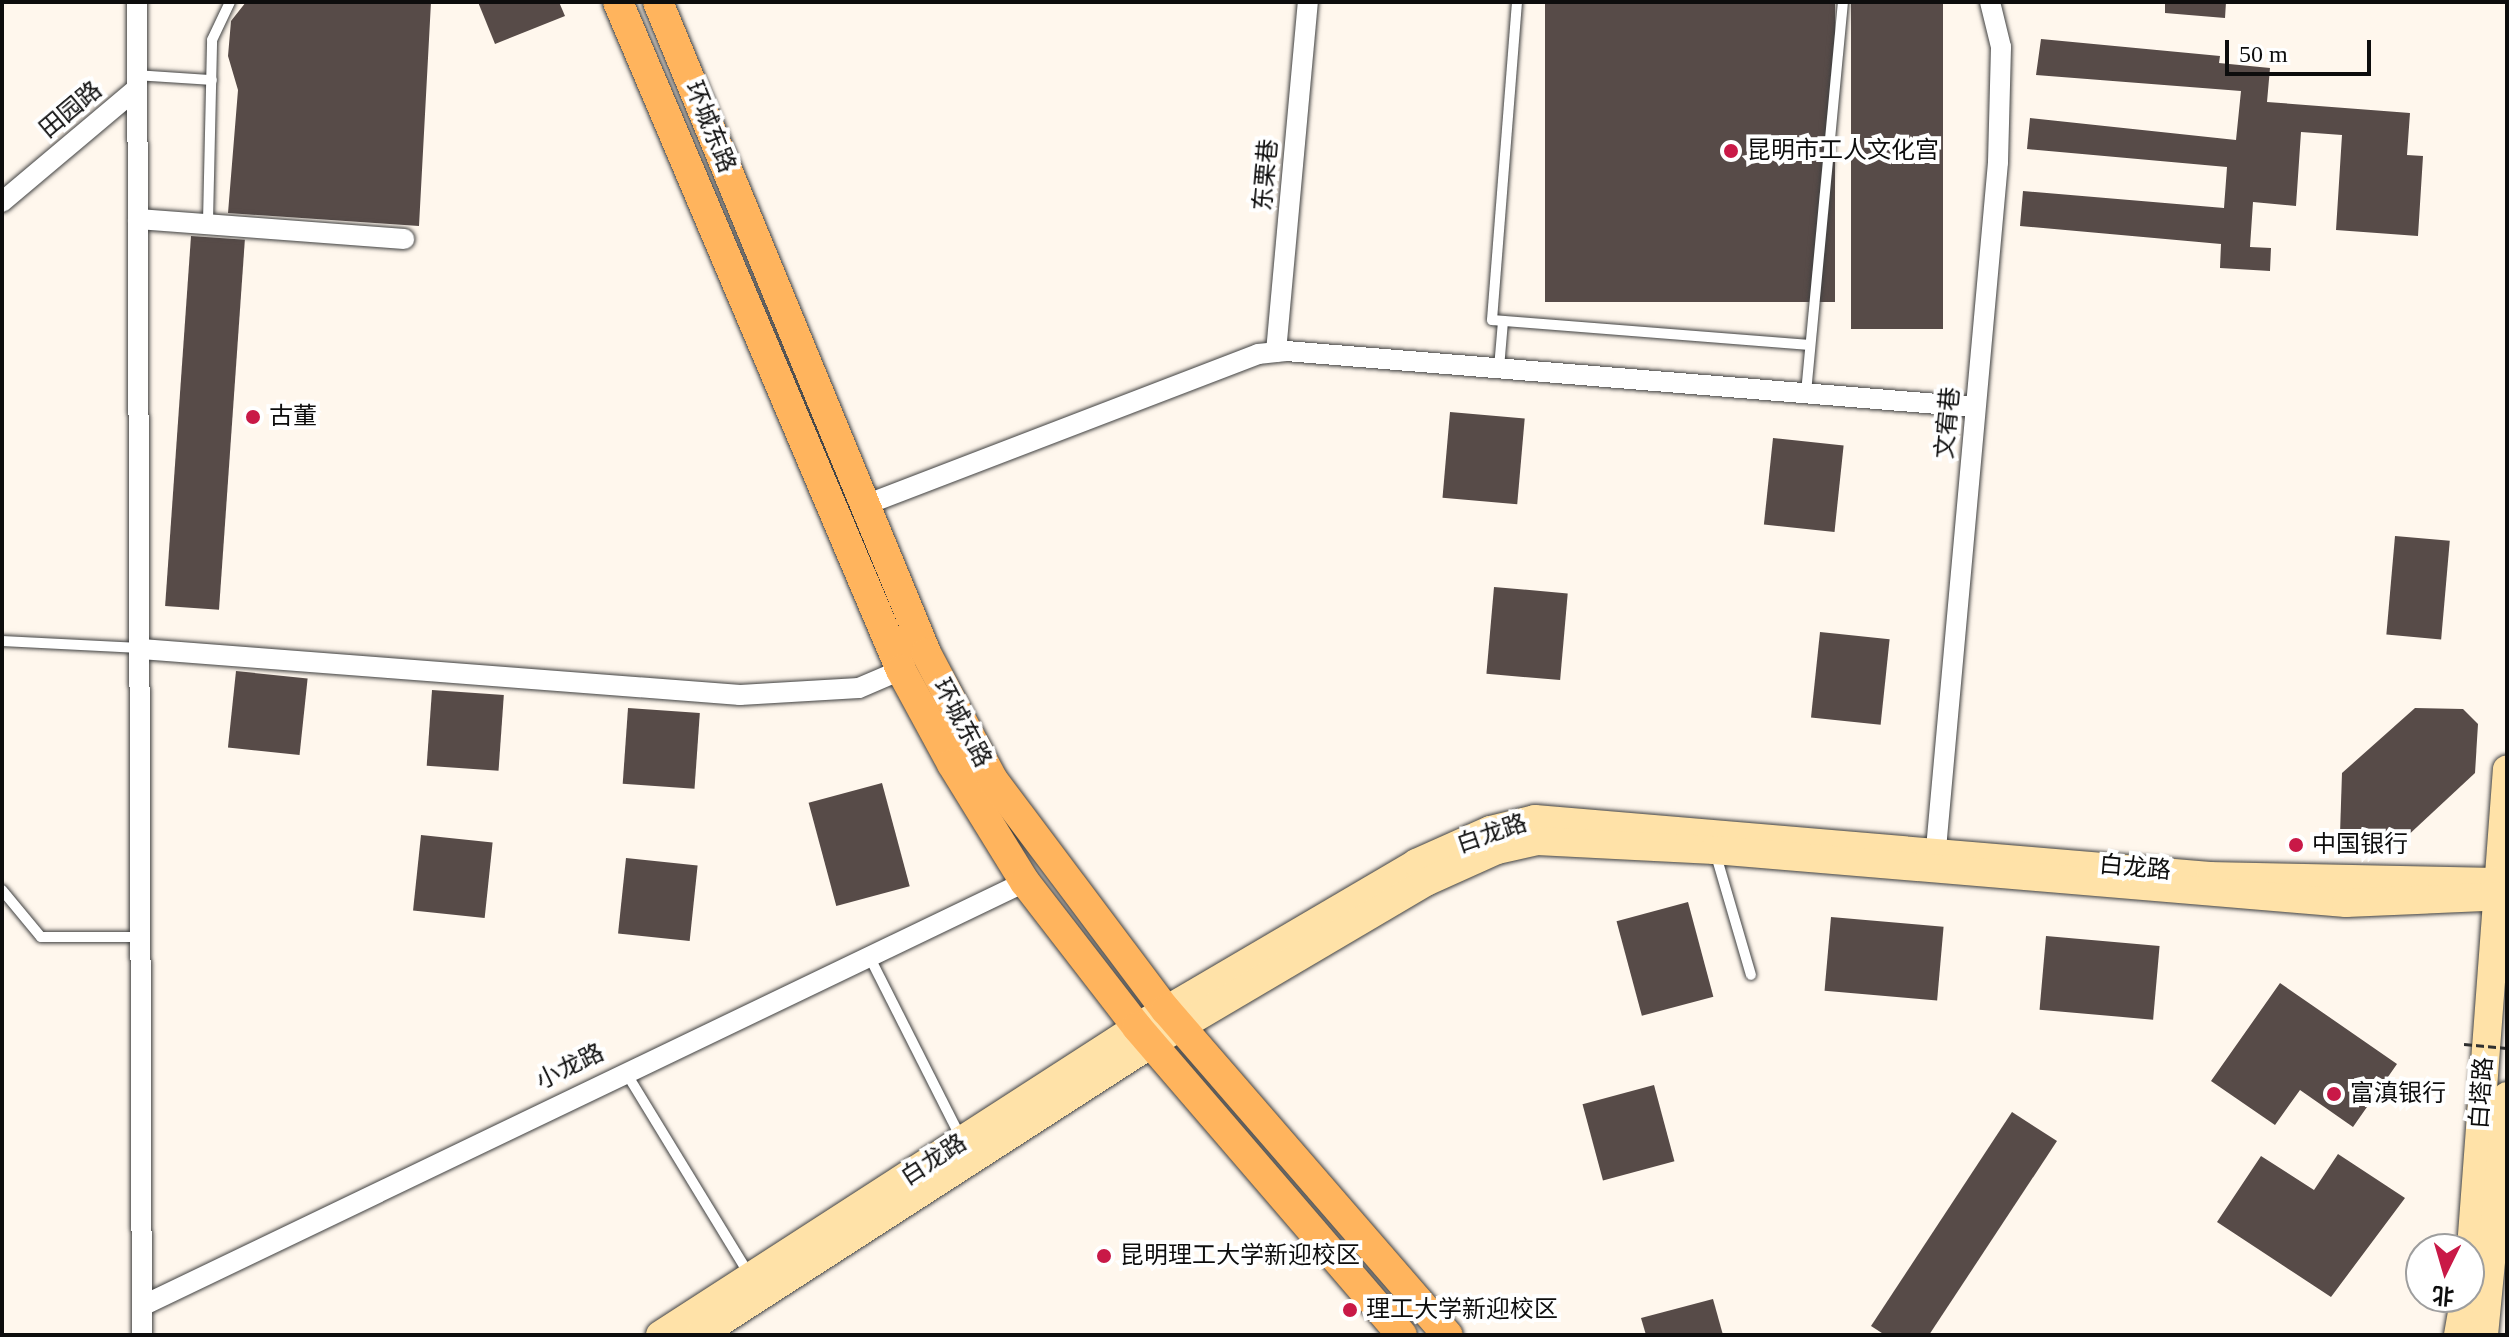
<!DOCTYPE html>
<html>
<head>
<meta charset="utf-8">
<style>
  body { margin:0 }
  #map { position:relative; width:2509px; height:1337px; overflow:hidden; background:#fff7ed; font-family:"Times New Roman","Noto Sans SC",serif }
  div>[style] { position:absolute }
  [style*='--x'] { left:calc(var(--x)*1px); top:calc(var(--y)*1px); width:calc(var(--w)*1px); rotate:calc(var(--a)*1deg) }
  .building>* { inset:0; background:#574b48; transform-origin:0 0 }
  .roads { filter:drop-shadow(0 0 2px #404040) drop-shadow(0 0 2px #404040) }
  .lane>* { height:10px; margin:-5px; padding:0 5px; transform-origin:5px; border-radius:5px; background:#fff }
  .street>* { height:20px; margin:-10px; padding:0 10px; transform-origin:10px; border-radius:10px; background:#fff }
  .secondary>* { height:28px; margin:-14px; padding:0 14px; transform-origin:14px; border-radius:14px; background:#ffe2a8 }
  .primary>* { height:30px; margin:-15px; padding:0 15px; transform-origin:15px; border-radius:15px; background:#ffb45d }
  .path-bridge>* { height:3px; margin-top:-1.5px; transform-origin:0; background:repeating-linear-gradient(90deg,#2f2f2f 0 8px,transparent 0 12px) }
  .dots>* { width:22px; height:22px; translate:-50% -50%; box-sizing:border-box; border:4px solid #fff; border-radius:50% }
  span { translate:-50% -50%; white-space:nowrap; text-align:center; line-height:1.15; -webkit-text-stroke:8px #fff; paint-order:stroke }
  .street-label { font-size:24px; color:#0d0d0d }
  .poi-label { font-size:24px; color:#0d0d0d }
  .left { translate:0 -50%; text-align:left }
  .frame { position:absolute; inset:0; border:4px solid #0d0d0d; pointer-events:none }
  .north { position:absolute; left:2405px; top:1233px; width:80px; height:80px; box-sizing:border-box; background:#fff; border:2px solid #9e9e9e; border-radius:50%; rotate:185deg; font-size:22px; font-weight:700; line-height:32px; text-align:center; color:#0d0d0d }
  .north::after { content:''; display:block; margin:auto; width:28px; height:36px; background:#c91947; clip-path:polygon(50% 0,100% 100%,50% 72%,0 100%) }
  .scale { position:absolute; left:2225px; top:40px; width:146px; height:36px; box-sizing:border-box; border:4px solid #0d0d0d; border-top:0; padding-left:10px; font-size:24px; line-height:28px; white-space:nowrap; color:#0d0d0d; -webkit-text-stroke:6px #fff; paint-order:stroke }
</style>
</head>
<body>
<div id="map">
  <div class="building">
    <i style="clip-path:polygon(246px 2px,431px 2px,419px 226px,228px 213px,238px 90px,228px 56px,231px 21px)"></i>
    <i style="clip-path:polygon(478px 2px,559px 2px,565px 16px,495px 44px)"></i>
    <i style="left:1545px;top:2px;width:290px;height:300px"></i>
    <i style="left:1851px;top:2px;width:92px;height:327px"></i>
    <i style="clip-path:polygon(2165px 2px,2226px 2px,2225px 18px,2165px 13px)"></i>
    <i style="clip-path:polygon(2041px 39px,2220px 56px,2219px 63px,2270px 68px,2267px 102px,2410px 113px,2407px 155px,2423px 156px,2418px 236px,2336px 230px,2342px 135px,2301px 132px,2296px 206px,2253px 202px,2250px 247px,2271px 248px,2270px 271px,2220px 268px,2221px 244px,2020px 226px,2023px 191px,2224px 208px,2227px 167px,2027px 149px,2030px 118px,2236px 140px,2241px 91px,2036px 75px)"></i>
    <i style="left:191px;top:236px;width:54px;height:371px;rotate:4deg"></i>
    <i style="left:1450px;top:412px;width:75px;height:86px;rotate:5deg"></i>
    <i style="left:1773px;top:438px;width:71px;height:87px;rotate:6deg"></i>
    <i style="left:2395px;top:536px;width:55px;height:99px;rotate:5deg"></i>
    <i style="left:1494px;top:587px;width:74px;height:87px;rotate:5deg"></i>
    <i style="left:1820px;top:632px;width:70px;height:86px;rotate:6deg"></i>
    <i style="left:236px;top:671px;width:72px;height:77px;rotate:6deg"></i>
    <i style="left:432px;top:690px;width:72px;height:76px;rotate:4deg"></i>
    <i style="left:628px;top:708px;width:72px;height:76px;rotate:4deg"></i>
    <i style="clip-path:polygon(2415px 708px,2463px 709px,2478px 724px,2475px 773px,2403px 840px,2340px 834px,2342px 773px)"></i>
    <i style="left:882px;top:783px;width:107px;height:76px;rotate:75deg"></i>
    <i style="left:421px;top:835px;width:72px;height:76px;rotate:6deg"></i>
    <i style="left:626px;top:858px;width:72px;height:76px;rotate:6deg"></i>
    <i style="left:1688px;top:902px;width:98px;height:74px;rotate:75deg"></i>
    <i style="left:1831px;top:917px;width:113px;height:74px;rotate:5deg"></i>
    <i style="left:2046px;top:936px;width:114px;height:74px;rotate:5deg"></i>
    <i style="clip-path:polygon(2280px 983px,2397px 1064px,2353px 1127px,2300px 1090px,2275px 1125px,2211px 1081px)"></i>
    <i style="left:1654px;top:1085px;width:79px;height:74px;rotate:75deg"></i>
    <i style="clip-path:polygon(2012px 1112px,2057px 1141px,1929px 1335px,1885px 1335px,1871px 1326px)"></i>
    <i style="clip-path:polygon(2338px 1154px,2405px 1198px,2331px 1297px,2217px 1222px,2261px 1156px,2314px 1190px)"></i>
    <i style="clip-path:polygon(1713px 1299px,1723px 1335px,1646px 1335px,1641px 1318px)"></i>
  </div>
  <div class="roads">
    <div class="lane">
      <i style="--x:1517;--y:2;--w:319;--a:94.5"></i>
      <i style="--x:1492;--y:320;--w:319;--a:4.5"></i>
      <i style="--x:136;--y:75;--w:76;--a:3.8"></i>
      <i style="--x:208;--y:221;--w:181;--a:-88.7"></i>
      <i style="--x:212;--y:40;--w:42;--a:-64.7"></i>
      <i style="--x:1499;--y:368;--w:47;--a:-85.1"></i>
      <i style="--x:1806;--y:393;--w:393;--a:-84.6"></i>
      <i style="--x:2;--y:641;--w:138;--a:2.9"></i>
      <i style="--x:1715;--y:852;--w:128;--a:73.7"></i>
      <i style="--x:2;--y:890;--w:61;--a:50.3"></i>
      <i style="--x:41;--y:937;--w:101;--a:0"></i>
      <i style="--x:869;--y:956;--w:204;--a:63.2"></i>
      <i style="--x:625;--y:1071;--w:240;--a:58.6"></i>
    </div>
    <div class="street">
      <i style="--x:137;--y:2;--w:1333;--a:89.79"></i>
      <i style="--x:2;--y:202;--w:175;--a:-40.1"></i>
      <i style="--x:138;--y:219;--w:267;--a:4.3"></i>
      <i style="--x:1276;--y:352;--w:351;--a:-84.8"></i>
      <i style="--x:865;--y:505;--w:421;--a:-21"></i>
      <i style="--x:1258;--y:354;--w:28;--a:-6"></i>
      <i style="--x:1286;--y:351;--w:691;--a:4.65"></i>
      <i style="--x:141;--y:649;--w:601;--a:4.39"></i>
      <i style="--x:740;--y:695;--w:119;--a:-3.4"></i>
      <i style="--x:859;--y:688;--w:46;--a:-23.2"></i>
      <i style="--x:1936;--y:849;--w:690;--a:-84.84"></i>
      <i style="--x:1998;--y:162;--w:115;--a:-88.5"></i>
      <i style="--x:2001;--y:47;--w:46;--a:-103.7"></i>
      <i style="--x:142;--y:1306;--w:980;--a:-25.65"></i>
    </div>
    <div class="secondary">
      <i style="--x:2469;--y:1275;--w:507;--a:-85.71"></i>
      <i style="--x:660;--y:1335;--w:568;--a:-32.85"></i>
      <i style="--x:1137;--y:1027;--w:324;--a:-30.4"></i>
      <i style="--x:1416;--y:863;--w:81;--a:-24"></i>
      <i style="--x:1490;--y:830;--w:46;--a:-13.7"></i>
      <i style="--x:1535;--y:819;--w:677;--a:4.83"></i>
      <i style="--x:2210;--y:876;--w:297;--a:1.2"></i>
      <i style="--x:700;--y:1335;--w:537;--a:-32.83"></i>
      <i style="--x:1151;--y:1044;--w:319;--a:-30.5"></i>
      <i style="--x:1426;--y:882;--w:78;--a:-24.3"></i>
      <i style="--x:1497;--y:850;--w:41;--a:-12.7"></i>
      <i style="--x:1537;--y:841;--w:177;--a:2.9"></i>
      <i style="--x:1714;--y:850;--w:634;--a:4.79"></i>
      <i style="--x:2346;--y:903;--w:161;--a:-2.5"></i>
      <i style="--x:2458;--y:1335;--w:39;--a:-80"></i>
      <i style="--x:2484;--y:1335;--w:240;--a:-84.5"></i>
    </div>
    <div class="primary">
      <i style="--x:618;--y:2;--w:725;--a:67.04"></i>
      <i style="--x:901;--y:670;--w:107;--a:61.5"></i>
      <i style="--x:952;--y:764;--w:139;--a:58.3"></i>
      <i style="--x:1025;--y:882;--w:183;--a:52.3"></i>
      <i style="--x:1137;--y:1027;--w:406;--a:49.3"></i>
      <i style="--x:658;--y:2;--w:704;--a:67.62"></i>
      <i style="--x:926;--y:653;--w:144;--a:62.2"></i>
      <i style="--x:993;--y:780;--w:288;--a:53.1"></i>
      <i style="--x:1166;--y:1010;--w:430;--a:49.1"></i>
    </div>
  </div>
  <div class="path-bridge">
    <i style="--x:2464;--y:1044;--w:43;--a:5.3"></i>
  </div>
  <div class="dots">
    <i style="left:1731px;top:151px;background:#c91947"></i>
    <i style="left:253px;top:417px;background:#c91947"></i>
    <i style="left:2296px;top:845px;background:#c91947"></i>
    <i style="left:2334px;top:1094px;background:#c91947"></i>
    <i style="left:1104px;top:1256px;background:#c91947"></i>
    <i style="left:1350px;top:1310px;background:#c91947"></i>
  </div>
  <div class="street-label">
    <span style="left:71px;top:110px;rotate:-40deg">田园路</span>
    <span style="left:710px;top:127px;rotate:68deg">环城东路</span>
    <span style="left:1266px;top:175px;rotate:-85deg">东栗巷</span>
    <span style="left:1948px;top:423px;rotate:-85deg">文宥巷</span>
    <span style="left:962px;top:723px;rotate:62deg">环城东路</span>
    <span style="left:1492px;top:834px;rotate:-19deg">白龙路</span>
    <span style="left:2135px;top:868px;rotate:5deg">白龙路</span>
    <span style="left:570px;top:1067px;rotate:-26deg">小龙路</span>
    <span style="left:2482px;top:1093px;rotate:-86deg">白塔路</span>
    <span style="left:934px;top:1160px;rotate:-33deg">白龙路</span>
  </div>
  <div class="poi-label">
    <span class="left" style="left:1747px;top:151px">昆明市工人文化宫</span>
    <span class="left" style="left:269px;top:417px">古董</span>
    <span class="left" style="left:2312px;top:845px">中国银行</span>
    <span class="left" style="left:2350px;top:1094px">富滇银行</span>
    <span class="left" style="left:1120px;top:1256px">昆明理工大学新迎校区</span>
    <span class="left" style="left:1366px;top:1310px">理工大学新迎校区</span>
  </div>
  <div class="frame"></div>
  <div class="north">北</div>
  <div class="scale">50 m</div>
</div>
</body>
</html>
